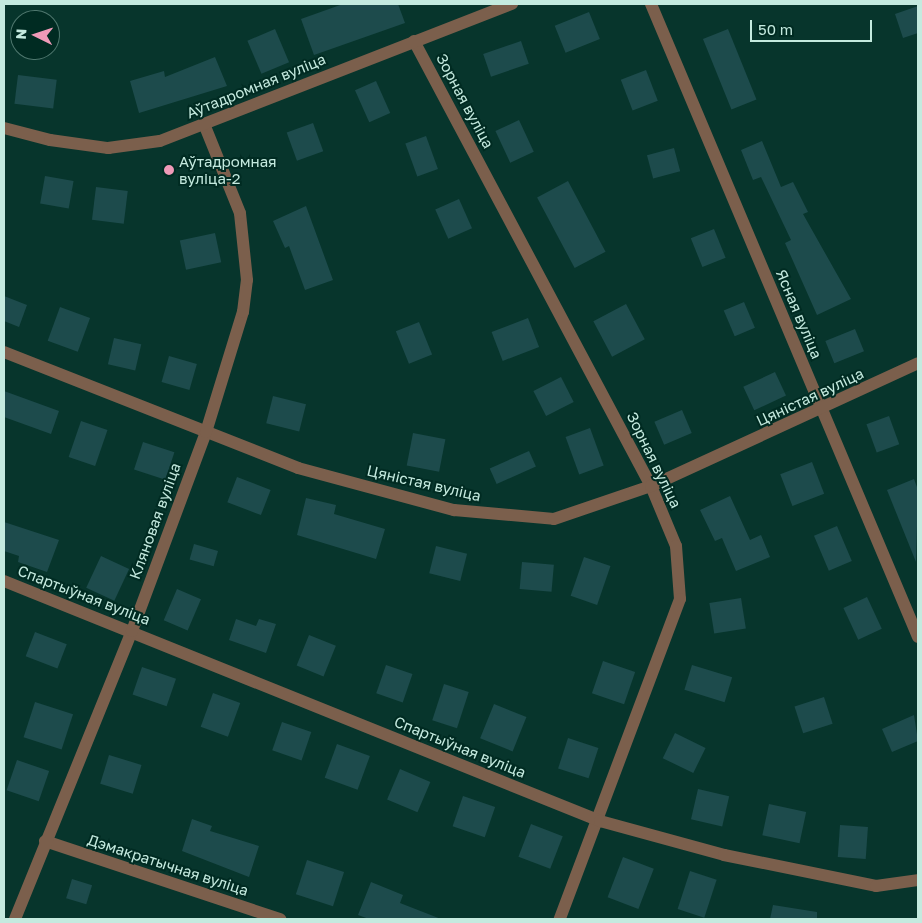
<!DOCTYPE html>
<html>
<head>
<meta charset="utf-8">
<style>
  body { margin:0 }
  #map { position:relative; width:922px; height:923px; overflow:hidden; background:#07352c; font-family:"Golos Text",sans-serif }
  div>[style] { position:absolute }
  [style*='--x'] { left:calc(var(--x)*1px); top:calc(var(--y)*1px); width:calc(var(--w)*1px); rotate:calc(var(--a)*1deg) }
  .building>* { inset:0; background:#1d4b4c; transform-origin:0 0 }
  .minor>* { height:12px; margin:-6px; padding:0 6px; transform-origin:6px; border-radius:6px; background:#7b5f4c }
  .tertiary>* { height:12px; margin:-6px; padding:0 6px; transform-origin:6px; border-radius:6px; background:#7b5f4c }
  .dots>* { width:14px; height:14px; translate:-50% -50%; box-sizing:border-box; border:2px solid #002b22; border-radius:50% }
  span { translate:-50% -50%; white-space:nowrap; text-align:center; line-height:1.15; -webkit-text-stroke:4px #002b22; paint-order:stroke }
  .street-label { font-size:15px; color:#c4eadf }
  .poi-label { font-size:15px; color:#c4eadf }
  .left { translate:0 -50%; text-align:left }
  .frame { position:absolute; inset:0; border:5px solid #c4eadf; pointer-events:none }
  .north { position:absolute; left:10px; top:10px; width:50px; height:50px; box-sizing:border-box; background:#002b22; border:1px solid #4e776e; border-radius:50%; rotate:274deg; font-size:14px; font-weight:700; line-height:20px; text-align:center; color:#c4eadf }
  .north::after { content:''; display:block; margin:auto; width:18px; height:22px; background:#ef9ab8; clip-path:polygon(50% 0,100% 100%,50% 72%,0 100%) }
  .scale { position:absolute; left:750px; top:20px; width:122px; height:22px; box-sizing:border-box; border:2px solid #c4eadf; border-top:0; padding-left:6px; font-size:15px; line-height:18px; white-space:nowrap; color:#c4eadf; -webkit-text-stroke:4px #002b22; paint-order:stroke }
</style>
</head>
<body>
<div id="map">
  <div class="building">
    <i style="clip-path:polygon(343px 4px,398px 4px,405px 23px,314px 55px,301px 19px)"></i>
    <i style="clip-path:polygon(918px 6px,918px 33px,903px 38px,895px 14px)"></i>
    <i style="left:589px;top:12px;width:29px;height:37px;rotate:68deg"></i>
    <i style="left:275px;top:29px;width:36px;height:30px;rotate:67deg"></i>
    <i style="left:728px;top:29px;width:76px;height:27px;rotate:68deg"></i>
    <i style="left:521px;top:41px;width:24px;height:40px;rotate:71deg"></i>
    <i style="clip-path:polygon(215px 57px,227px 86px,139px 113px,130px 81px,164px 71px,165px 77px)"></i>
    <i style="left:646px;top:70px;width:33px;height:27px;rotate:69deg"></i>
    <i style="left:18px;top:75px;width:39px;height:29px;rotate:7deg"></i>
    <i style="left:376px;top:81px;width:35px;height:23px;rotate:66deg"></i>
    <i style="left:519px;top:120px;width:35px;height:26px;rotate:65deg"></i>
    <i style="left:313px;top:123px;width:30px;height:28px;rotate:70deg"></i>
    <i style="left:426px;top:136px;width:35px;height:22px;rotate:70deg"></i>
    <i style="clip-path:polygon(762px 141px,781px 187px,793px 182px,808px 212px,803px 214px,851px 299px,817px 315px,785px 243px,791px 240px,761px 177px,753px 180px,741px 150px)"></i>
    <i style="left:674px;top:148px;width:24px;height:28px;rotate:75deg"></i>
    <i style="left:45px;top:176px;width:29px;height:28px;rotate:10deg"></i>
    <i style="left:568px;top:181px;width:80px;height:35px;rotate:62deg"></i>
    <i style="left:96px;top:187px;width:32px;height:33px;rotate:7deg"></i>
    <i style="left:459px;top:199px;width:32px;height:26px;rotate:66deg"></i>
    <i style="clip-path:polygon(306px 206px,333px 280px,305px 290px,289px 246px,285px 248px,273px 221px)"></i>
    <i style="left:714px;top:229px;width:31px;height:25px;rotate:68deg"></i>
    <i style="left:215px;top:233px;width:30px;height:36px;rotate:78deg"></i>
    <i style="clip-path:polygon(4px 296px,27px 305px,19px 327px,4px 321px)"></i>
    <i style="left:744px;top:302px;width:28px;height:22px;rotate:67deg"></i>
    <i style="left:626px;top:304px;width:40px;height:37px;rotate:62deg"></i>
    <i style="left:60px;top:307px;width:32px;height:36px;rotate:20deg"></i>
    <i style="left:528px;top:318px;width:31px;height:39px;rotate:69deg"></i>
    <i style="left:419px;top:322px;width:35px;height:25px;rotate:68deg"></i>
    <i style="left:855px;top:329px;width:24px;height:32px;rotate:68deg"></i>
    <i style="left:114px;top:338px;width:28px;height:27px;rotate:13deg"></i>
    <i style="left:169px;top:356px;width:29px;height:27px;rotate:16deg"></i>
    <i style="left:775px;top:372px;width:26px;height:35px;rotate:65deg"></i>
    <i style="left:561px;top:377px;width:28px;height:31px;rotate:63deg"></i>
    <i style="clip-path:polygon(4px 391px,59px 411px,51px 434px,4px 417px)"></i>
    <i style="left:273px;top:396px;width:34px;height:28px;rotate:14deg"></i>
    <i style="left:682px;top:410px;width:25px;height:30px;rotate:67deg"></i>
    <i style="left:889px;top:416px;width:30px;height:24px;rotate:70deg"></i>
    <i style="left:81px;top:421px;width:28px;height:38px;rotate:19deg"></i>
    <i style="left:590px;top:428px;width:40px;height:26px;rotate:70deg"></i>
    <i style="left:413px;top:433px;width:33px;height:33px;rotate:11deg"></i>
    <i style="left:143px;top:442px;width:33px;height:29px;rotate:18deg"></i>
    <i style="left:529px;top:451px;width:17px;height:43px;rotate:66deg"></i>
    <i style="left:812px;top:462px;width:34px;height:34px;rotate:69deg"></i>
    <i style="left:237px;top:477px;width:36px;height:27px;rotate:21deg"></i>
    <i style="clip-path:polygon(914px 479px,918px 490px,916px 562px,887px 490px)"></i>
    <i style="clip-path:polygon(730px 496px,750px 540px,761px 535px,770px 557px,736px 571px,722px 538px,715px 541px,700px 510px)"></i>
    <i style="clip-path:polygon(306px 498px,336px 505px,334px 514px,385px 529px,376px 559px,297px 535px)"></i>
    <i style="clip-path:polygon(4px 522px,59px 540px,47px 572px,18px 562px,19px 556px,4px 551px)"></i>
    <i style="left:837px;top:526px;width:38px;height:25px;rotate:67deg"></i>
    <i style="left:194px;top:544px;width:25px;height:16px;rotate:16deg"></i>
    <i style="left:436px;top:546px;width:32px;height:28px;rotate:14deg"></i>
    <i style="left:101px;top:556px;width:31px;height:35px;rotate:25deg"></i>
    <i style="left:584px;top:557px;width:28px;height:41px;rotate:19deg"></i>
    <i style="left:522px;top:562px;width:32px;height:27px;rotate:5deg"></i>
    <i style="left:177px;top:589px;width:26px;height:34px;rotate:23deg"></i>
    <i style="left:867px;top:597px;width:35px;height:26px;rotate:65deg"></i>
    <i style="left:741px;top:598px;width:31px;height:32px;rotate:81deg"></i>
    <i style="clip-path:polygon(236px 619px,256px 626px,259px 619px,276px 624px,266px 653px,229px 640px)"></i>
    <i style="left:35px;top:632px;width:34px;height:26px;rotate:21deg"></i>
    <i style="left:309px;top:635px;width:29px;height:33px;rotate:22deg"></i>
    <i style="left:603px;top:661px;width:34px;height:34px;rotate:19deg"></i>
    <i style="left:386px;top:665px;width:28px;height:30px;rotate:19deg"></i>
    <i style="left:692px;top:665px;width:42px;height:26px;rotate:17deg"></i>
    <i style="left:142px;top:667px;width:36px;height:29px;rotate:19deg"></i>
    <i style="left:444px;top:684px;width:26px;height:38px;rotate:18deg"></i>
    <i style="left:213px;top:693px;width:29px;height:36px;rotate:20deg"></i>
    <i style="left:824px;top:697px;width:28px;height:31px;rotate:72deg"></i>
    <i style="left:35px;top:702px;width:40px;height:37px;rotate:18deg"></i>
    <i style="left:494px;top:704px;width:35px;height:37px;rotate:22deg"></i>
    <i style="clip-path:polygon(914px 715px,918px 741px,892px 752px,882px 729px)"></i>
    <i style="left:282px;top:722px;width:31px;height:30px;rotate:19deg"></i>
    <i style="left:675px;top:733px;width:34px;height:28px;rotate:26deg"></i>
    <i style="left:568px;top:738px;width:32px;height:32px;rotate:18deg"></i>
    <i style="left:337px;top:744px;width:35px;height:36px;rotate:20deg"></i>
    <i style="left:109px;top:755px;width:34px;height:30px;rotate:17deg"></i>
    <i style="left:17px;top:760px;width:34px;height:32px;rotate:19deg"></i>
    <i style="left:400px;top:769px;width:33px;height:33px;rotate:23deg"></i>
    <i style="left:698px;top:789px;width:32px;height:31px;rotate:13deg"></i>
    <i style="left:463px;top:796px;width:34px;height:32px;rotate:19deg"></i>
    <i style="left:769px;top:804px;width:38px;height:32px;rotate:12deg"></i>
    <i style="clip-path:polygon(192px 819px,212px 826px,210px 831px,259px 846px,249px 877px,182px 851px)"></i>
    <i style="left:531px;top:824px;width:34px;height:35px;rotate:21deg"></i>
    <i style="left:840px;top:825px;width:28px;height:32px;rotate:4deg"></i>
    <i style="left:623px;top:857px;width:33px;height:43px;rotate:21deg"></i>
    <i style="left:307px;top:860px;width:39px;height:36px;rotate:18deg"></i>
    <i style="left:690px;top:871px;width:28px;height:40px;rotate:18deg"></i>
    <i style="left:72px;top:879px;width:21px;height:20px;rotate:17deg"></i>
    <i style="clip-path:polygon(371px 882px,403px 895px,400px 903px,441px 919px,369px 919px,358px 915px)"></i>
    <i style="clip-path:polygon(773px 905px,817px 912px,817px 919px,770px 919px)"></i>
  </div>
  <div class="minor">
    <i style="--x:651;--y:4;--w:687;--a:67.13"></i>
    <i style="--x:414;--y:41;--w:504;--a:61.96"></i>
    <i style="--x:651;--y:486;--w:65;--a:67.4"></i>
    <i style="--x:676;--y:546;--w:53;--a:85.7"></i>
    <i style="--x:680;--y:599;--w:342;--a:110.6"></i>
    <i style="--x:4;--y:352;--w:316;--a:21.5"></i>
    <i style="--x:298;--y:468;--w:162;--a:15.1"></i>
    <i style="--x:454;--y:510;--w:100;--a:5.1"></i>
    <i style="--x:554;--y:519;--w:102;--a:-18.8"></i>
    <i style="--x:651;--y:486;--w:294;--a:-24.7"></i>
    <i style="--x:4;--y:581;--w:643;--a:21.93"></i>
    <i style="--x:600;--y:821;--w:129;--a:15.3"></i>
    <i style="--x:724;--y:855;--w:155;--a:11.5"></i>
    <i style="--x:876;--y:886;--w:42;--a:-8.1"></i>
    <i style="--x:45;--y:841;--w:248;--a:18.4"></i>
    <i style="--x:15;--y:919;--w:311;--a:-67.9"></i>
    <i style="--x:132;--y:631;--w:212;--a:-69.6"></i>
    <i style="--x:206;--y:432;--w:126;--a:-72.9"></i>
    <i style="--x:243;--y:312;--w:32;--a:-83"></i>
    <i style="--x:247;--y:280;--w:67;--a:-96"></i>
    <i style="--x:240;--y:213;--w:96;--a:-112"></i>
  </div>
  <div class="tertiary">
    <i style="--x:4;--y:128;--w:48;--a:14.6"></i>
    <i style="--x:50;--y:140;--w:59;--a:7.9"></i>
    <i style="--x:108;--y:148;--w:52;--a:-7.7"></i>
    <i style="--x:160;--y:141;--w:378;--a:-21.3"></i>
  </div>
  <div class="dots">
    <i style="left:169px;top:170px;background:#ef9ab8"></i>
  </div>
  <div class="street-label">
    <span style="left:256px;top:86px;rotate:-22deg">Аўтадромная вуліца</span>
    <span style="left:465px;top:101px;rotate:62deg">Зорная вуліца</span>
    <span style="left:799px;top:314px;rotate:67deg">Ясная вуліца</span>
    <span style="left:810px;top:397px;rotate:-25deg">Цяністая вуліца</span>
    <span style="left:654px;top:460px;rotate:64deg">Зорная вуліца</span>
    <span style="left:424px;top:483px;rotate:13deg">Цяністая вуліца</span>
    <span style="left:155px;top:521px;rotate:-70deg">Кляновая вуліца</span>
    <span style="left:84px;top:595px;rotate:21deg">Спартыўная вуліца</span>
    <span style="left:460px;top:747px;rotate:22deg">Спартыўная вуліца</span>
    <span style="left:168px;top:865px;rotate:18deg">Дэмакратычная вуліца</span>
  </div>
  <div class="poi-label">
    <span class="left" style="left:179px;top:170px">Аўтадромная<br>вуліца-2</span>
  </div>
  <div class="frame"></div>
  <div class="north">N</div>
  <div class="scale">50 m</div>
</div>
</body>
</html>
